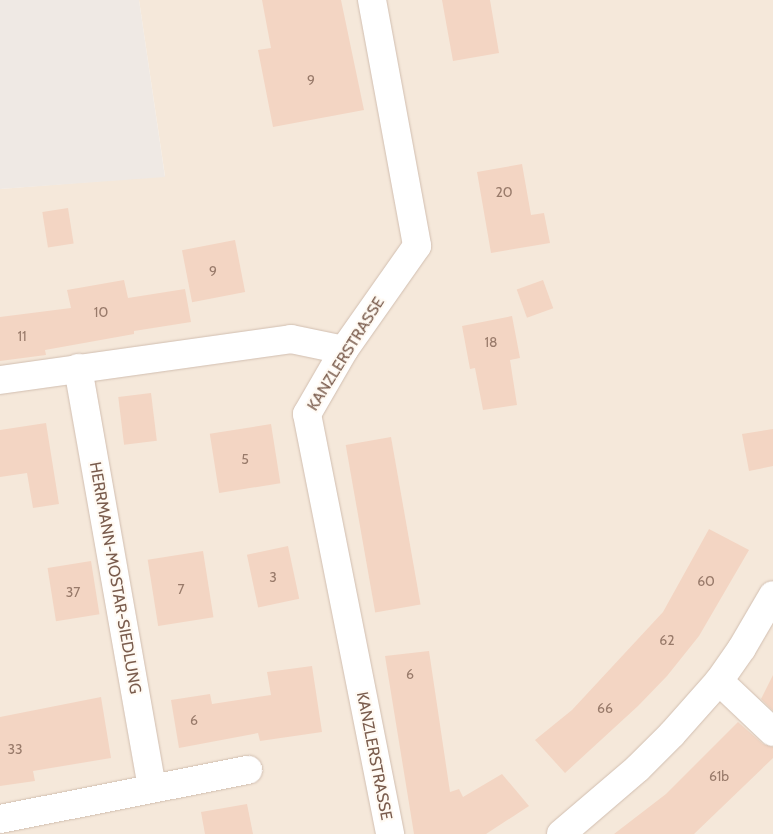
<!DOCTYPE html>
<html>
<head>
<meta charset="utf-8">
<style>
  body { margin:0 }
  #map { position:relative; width:773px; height:834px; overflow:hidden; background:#fdf6ec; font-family:Cabin,sans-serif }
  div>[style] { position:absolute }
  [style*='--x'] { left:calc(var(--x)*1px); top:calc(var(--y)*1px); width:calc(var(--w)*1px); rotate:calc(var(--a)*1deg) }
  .residential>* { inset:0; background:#f5e8da }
  .industrial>* { inset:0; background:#efe9e4 }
  .building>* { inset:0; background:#f3d5c3; transform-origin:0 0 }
  .roads { filter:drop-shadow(0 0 1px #d1beb0) drop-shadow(0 0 1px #d1beb0) }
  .minor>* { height:28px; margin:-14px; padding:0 14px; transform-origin:14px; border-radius:14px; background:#fff }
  span { translate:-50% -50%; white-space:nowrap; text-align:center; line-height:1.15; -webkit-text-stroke:4px #fffaf3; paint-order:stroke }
  .number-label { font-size:14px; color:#987a6a }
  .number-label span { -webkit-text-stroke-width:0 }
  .street-label { font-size:16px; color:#7a5c4d }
</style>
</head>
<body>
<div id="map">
  <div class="residential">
    <i style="clip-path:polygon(139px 0,773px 0,773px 834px,0 834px,0 189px,165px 176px)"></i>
  </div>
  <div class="industrial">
    <i style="clip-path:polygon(0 0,139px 0,165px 177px,0 189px)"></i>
  </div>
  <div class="building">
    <i style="clip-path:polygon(262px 0,341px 0,364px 110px,273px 127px,258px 50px,271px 48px)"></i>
    <i style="clip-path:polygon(442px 0,490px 0,499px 53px,453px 61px)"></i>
    <i style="clip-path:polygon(522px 164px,531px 215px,544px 213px,550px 243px,491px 253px,477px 172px)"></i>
    <i style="left:68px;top:208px;width:36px;height:26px;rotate:81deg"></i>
    <i style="left:235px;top:240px;width:53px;height:54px;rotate:79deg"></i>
    <i style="clip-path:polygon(124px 280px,128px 298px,185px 289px,191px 322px,134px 331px,134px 334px,45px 350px,46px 355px,0 361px,0 317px,71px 308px,67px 290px)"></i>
    <i style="left:543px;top:280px;width:30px;height:28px;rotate:70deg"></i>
    <i style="clip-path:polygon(512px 316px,520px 358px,510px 360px,517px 405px,483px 410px,475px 368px,470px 369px,462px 326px)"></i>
    <i style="left:151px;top:393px;width:48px;height:33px;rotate:83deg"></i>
    <i style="clip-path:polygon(46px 423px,59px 504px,33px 508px,27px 473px,0 477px,0 430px)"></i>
    <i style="left:271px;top:424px;width:60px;height:62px;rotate:81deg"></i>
    <i style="clip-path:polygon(773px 429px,773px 466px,749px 471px,742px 434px)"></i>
    <i style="left:391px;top:437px;width:170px;height:46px;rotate:80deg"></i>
    <i style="clip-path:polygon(709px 529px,749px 550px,699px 636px,667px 676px,638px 706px,565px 773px,535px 740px,572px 710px,663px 612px)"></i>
    <i style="left:288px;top:546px;width:54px;height:42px;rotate:78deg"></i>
    <i style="left:203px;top:551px;width:67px;height:56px;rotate:81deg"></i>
    <i style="left:91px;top:561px;width:54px;height:44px;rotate:81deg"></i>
    <i style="clip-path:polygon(429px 651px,450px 792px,459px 789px,463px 797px,502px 774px,529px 806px,486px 834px,414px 834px,385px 656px)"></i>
    <i style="clip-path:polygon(312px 666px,322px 732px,260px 741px,258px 733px,179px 748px,171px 700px,210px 694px,212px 704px,271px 695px,267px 672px)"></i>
    <i style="clip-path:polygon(773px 675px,773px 711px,761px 699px)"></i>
    <i style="clip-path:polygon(101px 697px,111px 758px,33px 771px,35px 781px,0 786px,0 717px)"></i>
    <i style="clip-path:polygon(738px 722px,763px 744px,773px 747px,773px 758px,694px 834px,614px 834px,666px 794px)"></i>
    <i style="clip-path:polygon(247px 804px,253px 834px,205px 834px,201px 812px)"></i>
  </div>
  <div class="roads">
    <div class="minor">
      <i style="--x:372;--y:0;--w:250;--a:79.6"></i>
      <i style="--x:417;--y:246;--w:127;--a:125.1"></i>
      <i style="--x:344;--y:350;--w:74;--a:120"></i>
      <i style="--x:307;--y:414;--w:428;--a:78.8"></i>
      <i style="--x:78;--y:368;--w:426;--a:80"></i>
      <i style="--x:0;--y:380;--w:294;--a:-8"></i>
      <i style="--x:291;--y:339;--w:54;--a:11.7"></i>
      <i style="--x:719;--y:681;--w:74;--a:43.4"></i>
      <i style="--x:0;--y:819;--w:253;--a:-11.2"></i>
      <i style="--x:561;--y:834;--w:101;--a:-40.6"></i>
      <i style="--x:638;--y:768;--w:48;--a:-45"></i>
      <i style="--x:672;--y:734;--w:71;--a:-48.4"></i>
      <i style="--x:719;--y:681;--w:40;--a:-55.1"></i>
      <i style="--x:742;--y:648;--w:61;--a:-59.7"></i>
    </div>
  </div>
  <div class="number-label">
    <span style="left:311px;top:80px">9</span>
    <span style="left:504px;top:192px">20</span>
    <span style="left:213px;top:271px">9</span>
    <span style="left:101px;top:312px">10</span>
    <span style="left:22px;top:336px">11</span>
    <span style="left:491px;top:342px">18</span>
    <span style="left:245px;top:459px">5</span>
    <span style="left:273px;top:577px">3</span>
    <span style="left:706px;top:581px">60</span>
    <span style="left:181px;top:589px">7</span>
    <span style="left:73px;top:592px">37</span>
    <span style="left:667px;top:640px">62</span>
    <span style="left:410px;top:674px">6</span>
    <span style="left:605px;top:708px">66</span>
    <span style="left:194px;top:720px">6</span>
    <span style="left:15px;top:749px">33</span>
    <span style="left:719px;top:776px">61b</span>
  </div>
  <div class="street-label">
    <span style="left:346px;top:354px;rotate:-58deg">KANZLERSTRASSE</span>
    <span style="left:115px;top:578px;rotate:80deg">HERRMANN-MOSTAR-SIEDLUNG</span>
    <span style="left:374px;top:756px;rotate:79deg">KANZLERSTRASSE</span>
  </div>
</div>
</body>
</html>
